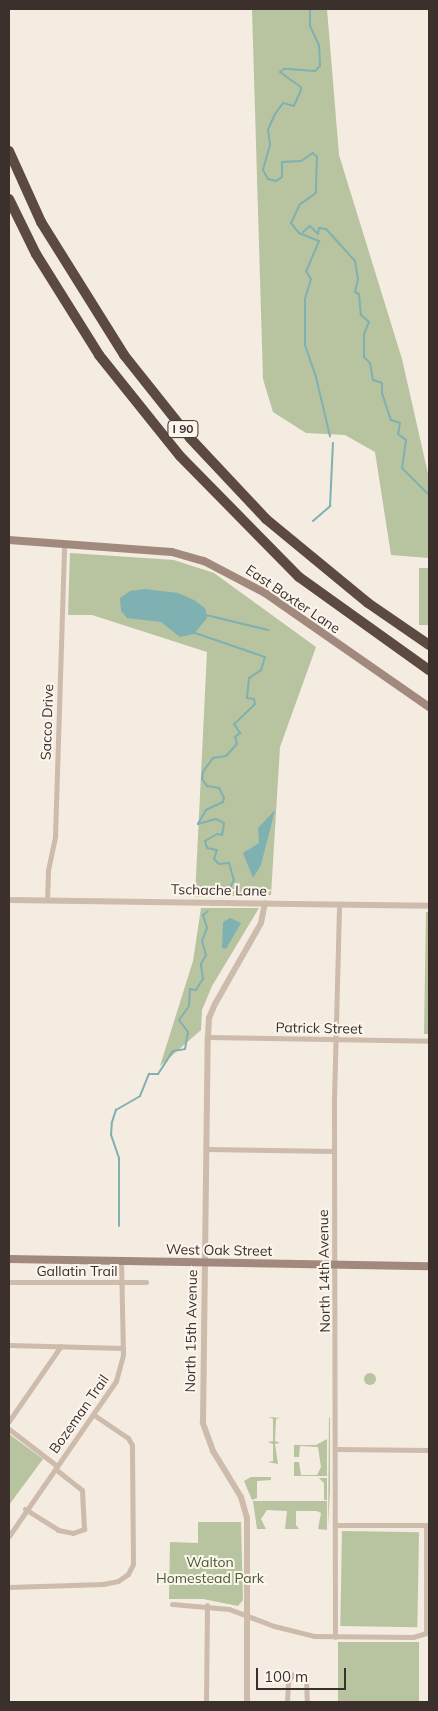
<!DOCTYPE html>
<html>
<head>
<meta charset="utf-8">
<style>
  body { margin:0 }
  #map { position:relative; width:438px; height:1711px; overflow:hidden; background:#f4ebe1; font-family:Mulish,sans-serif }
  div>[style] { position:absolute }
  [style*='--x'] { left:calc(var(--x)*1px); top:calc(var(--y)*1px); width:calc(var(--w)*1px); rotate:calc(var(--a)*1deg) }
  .green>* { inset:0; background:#b8c4a0; transform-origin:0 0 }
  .round { border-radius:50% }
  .water>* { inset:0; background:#7fb0b2 }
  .stream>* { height:2px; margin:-1px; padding:0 1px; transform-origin:1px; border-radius:1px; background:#7fb0b2 }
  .minor>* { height:5px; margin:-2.5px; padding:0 2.5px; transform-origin:2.5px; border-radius:2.5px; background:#cdbbac }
  .tertiary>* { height:6px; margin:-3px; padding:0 3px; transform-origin:3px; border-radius:3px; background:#cdbbac }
  .secondary>* { height:8px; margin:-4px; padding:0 4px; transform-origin:4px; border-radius:4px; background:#a18a7d }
  .motorway>* { height:10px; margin:-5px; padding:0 5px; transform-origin:5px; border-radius:5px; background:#5c4a42 }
  span { translate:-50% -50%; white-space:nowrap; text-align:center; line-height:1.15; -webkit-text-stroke:4px #fbf5ee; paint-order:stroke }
  .shield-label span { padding:1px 4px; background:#fbf5ee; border:1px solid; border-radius:4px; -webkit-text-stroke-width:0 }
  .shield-label { font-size:12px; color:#3b302b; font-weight:700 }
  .street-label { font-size:14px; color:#3b302b }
  .park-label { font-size:14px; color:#4a5a2e }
  .frame { position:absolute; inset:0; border:10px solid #3b302b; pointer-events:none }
  .scale { position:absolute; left:256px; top:1668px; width:90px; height:22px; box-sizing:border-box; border:2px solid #3b302b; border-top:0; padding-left:6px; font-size:15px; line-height:18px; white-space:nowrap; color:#3b302b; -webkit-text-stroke:4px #fbf5ee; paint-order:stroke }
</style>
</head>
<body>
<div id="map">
  <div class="green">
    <i style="clip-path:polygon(252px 9px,327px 9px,339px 155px,402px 359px,429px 478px,429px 558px,391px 555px,375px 452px,345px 435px,306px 433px,273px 412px,263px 379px)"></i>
    <i style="clip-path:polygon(70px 553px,174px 560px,214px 573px,316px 647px,280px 747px,271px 895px,195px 897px,207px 652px,92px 615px,68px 615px)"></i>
    <i style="left:419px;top:568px;width:10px;height:57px"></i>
    <i style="clip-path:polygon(201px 908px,259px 908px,212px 986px,202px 1010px,201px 1030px,160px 1066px,193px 961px)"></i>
    <i style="clip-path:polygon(426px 912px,429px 912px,429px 1034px,424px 1034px)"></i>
    <i class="round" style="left:364px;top:1373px;width:12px;height:12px"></i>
    <i style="clip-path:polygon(269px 1417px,280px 1418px,276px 1419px,275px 1441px,280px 1443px,275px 1444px,278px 1464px,268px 1462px,273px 1461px,273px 1444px,268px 1442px,273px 1441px,273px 1419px)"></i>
    <i style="clip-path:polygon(329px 1417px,330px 1418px,330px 1491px,328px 1528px)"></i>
    <i style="clip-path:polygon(9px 1434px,43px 1459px,9px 1505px)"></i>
    <i style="clip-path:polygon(327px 1439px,327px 1476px,294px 1476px,294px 1462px,299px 1462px,301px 1475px,317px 1475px,321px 1467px,318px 1447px,300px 1446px,299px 1457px,294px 1457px,294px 1445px,316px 1445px)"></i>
    <i style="clip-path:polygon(251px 1477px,271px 1477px,271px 1480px,257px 1481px,257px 1498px,252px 1500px,244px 1481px)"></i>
    <i style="clip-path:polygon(319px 1478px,327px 1478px,327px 1500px,324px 1500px,324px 1483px)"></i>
    <i style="clip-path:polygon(253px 1501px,327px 1501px,327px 1530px,318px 1529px,321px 1513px,317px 1511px,296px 1511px,296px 1525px,299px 1529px,285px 1529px,287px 1511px,267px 1510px,261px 1519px,266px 1529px,257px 1529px)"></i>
    <i style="clip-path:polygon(198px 1522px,241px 1522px,243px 1600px,238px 1606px,203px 1599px,169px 1599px,170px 1542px,198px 1543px)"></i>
    <i style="left:342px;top:1531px;width:77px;height:95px;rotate:1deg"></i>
    <i style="left:338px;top:1642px;width:81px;height:60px"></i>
  </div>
  <div class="water">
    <i style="clip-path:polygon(145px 589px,178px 593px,194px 600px,205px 608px,207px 618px,194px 634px,180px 637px,161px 622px,127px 618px,121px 611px,120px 598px,130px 591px)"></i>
    <i style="clip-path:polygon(275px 810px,261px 865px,253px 878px,243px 853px,259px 843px,258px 828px)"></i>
    <i style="clip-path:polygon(230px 918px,241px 923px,226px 949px,222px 948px,223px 922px)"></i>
  </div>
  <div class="stream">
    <i style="--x:310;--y:9;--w:17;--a:90"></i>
    <i style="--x:310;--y:26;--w:21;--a:65"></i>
    <i style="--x:319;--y:45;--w:21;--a:87"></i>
    <i style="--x:320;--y:66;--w:7;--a:135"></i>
    <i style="--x:315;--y:71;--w:31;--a:-176"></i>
    <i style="--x:284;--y:69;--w:5;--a:143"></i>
    <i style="--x:280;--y:72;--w:26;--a:36"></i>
    <i style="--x:301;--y:87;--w:3;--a:90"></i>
    <i style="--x:301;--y:90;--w:17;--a:114"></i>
    <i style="--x:294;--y:106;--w:11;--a:-165"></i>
    <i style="--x:283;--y:103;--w:14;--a:126"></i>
    <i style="--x:275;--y:114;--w:17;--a:114"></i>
    <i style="--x:268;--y:130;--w:15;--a:82"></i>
    <i style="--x:270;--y:145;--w:26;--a:106"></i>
    <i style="--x:263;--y:170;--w:10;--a:61"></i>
    <i style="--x:268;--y:179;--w:8;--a:14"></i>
    <i style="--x:276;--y:181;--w:7;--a:-34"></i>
    <i style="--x:282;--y:177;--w:15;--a:-90"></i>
    <i style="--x:282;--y:162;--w:19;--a:-3"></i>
    <i style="--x:301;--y:161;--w:14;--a:-34"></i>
    <i style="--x:313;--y:153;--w:6;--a:45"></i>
    <i style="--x:317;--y:157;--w:36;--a:92"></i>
    <i style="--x:316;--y:193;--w:19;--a:145"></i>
    <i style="--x:300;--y:204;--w:21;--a:115"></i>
    <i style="--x:291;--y:223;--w:13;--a:51"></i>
    <i style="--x:299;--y:233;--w:22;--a:22"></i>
    <i style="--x:319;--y:241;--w:33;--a:113"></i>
    <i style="--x:306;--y:271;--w:9;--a:58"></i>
    <i style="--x:311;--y:279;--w:21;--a:107"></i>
    <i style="--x:305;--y:299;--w:46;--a:90"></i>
    <i style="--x:305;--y:345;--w:34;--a:71"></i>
    <i style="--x:316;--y:377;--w:61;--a:76.7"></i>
    <i style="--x:303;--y:232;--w:9;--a:-41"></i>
    <i style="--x:310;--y:226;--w:11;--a:45"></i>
    <i style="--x:318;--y:234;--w:6;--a:-81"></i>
    <i style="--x:319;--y:228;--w:7;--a:8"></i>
    <i style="--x:326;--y:229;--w:43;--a:47.8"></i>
    <i style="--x:355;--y:261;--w:18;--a:81"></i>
    <i style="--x:358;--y:279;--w:13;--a:103"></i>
    <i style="--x:355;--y:292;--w:4;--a:27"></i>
    <i style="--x:359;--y:294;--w:21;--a:85"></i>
    <i style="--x:361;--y:315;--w:11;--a:41"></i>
    <i style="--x:369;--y:322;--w:13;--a:113"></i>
    <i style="--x:364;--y:334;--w:23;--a:90"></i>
    <i style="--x:364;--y:357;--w:8;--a:45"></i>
    <i style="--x:370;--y:363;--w:17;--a:80"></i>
    <i style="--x:373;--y:380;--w:9;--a:18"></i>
    <i style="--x:382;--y:383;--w:10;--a:90"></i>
    <i style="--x:382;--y:393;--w:28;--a:72"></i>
    <i style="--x:391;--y:420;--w:9;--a:18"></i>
    <i style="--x:400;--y:423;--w:11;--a:100"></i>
    <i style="--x:398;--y:434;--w:10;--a:37"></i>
    <i style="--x:406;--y:440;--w:28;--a:98"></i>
    <i style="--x:402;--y:468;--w:38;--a:45"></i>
    <i style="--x:429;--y:503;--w:10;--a:90"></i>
    <i style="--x:313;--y:521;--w:23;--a:-41"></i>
    <i style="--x:330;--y:506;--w:63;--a:-87.3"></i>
    <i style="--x:206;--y:615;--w:64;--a:13.6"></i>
    <i style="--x:192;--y:632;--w:77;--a:18.9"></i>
    <i style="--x:265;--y:657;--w:14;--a:107"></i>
    <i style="--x:261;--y:670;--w:14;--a:146"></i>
    <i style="--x:249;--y:678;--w:20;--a:96"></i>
    <i style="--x:247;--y:698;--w:7;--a:8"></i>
    <i style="--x:254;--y:699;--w:5;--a:79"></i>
    <i style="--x:255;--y:704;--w:29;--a:136"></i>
    <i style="--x:234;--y:724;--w:11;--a:56"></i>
    <i style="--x:240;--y:733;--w:6;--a:141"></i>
    <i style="--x:235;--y:737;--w:7;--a:74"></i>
    <i style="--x:237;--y:744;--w:16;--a:133"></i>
    <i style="--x:226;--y:756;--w:13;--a:171"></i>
    <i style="--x:213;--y:758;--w:17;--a:126"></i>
    <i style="--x:203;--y:772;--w:7;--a:98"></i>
    <i style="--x:202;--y:779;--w:9;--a:54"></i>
    <i style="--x:207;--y:786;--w:12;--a:9"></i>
    <i style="--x:219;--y:788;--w:11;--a:63"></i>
    <i style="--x:224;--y:798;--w:4;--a:104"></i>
    <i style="--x:223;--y:802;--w:19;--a:155"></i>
    <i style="--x:206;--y:810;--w:16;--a:120"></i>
    <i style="--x:198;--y:824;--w:19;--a:-16"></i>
    <i style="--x:216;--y:819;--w:9;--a:27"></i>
    <i style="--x:224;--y:823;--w:12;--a:99"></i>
    <i style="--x:222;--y:835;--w:5;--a:-169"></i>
    <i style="--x:217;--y:834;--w:14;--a:150"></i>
    <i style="--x:205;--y:841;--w:7;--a:74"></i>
    <i style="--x:207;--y:848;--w:10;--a:11"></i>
    <i style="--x:217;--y:850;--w:9;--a:108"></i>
    <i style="--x:214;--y:859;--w:7;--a:45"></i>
    <i style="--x:219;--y:864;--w:10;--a:-6"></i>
    <i style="--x:229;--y:863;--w:18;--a:74"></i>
    <i style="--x:234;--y:880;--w:9;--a:117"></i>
    <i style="--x:230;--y:888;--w:17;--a:-177"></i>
    <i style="--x:213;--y:887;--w:8;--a:130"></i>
    <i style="--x:119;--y:1226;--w:68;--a:-90"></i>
    <i style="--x:119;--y:1158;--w:24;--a:-109"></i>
    <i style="--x:111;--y:1135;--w:13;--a:-86"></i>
    <i style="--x:112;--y:1122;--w:13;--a:-72"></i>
    <i style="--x:116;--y:1110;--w:28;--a:-30"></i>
    <i style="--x:140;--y:1096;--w:24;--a:-68"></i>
    <i style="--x:149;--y:1074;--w:9;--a:0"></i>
    <i style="--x:158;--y:1074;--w:27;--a:-57"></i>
    <i style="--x:173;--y:1051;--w:12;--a:-9"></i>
    <i style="--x:185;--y:1049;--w:17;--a:-80"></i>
    <i style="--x:188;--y:1032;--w:15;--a:-127"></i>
    <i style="--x:179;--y:1020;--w:17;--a:-54"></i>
    <i style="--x:189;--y:1006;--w:17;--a:-87"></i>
    <i style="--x:190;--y:989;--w:6;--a:9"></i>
    <i style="--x:196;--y:990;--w:13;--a:-58"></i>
    <i style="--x:203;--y:979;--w:15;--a:-98"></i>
    <i style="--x:201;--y:964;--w:10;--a:-61"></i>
    <i style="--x:206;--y:955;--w:15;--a:-106"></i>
    <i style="--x:202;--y:941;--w:14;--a:-69"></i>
    <i style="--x:207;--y:928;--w:14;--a:-107"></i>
    <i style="--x:203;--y:915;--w:6;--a:-39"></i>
  </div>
  <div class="minor">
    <i style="--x:47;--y:900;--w:30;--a:-88"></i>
    <i style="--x:48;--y:870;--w:35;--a:-78"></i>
    <i style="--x:55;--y:836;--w:292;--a:-88.2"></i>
    <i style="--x:208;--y:1037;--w:221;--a:1"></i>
    <i style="--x:206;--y:1149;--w:128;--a:0.9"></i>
    <i style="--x:9;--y:1282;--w:137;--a:0"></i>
    <i style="--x:9;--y:1345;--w:114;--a:1.5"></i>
    <i style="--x:9;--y:1421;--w:91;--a:-55.3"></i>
    <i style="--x:9;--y:1429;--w:61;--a:37.6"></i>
    <i style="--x:336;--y:1449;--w:93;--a:0.6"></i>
    <i style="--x:25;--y:1509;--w:39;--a:32"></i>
    <i style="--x:58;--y:1530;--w:15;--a:11"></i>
    <i style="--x:73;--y:1533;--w:12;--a:-20"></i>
    <i style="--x:84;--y:1529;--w:39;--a:-93"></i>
    <i style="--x:82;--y:1490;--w:34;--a:-142"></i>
    <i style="--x:335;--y:1525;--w:94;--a:0"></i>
    <i style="--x:9;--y:1536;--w:188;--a:-55.4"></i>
    <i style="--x:116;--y:1381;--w:27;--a:-75"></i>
    <i style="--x:123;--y:1355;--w:94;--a:-91.2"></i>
    <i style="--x:9;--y:1587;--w:94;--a:-1.8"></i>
    <i style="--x:103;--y:1584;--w:15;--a:-11"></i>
    <i style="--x:118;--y:1581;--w:12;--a:-35"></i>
    <i style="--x:128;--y:1574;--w:11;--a:-63"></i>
    <i style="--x:133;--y:1564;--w:119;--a:-90.5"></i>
    <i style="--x:132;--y:1445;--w:8;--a:-120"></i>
    <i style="--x:128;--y:1438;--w:41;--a:-145.9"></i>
    <i style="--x:172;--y:1604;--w:57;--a:5"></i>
    <i style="--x:229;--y:1609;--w:48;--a:20.7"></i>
    <i style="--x:274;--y:1626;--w:41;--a:14"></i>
    <i style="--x:314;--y:1636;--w:99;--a:0.6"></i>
    <i style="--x:413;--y:1637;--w:17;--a:-17"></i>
    <i style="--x:426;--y:1632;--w:107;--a:-90"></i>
    <i style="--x:335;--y:1637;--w:538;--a:-90.11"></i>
    <i style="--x:334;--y:1099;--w:195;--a:-88.5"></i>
    <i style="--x:206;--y:1702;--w:97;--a:-89.4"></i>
    <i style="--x:287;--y:1702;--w:22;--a:-87"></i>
    <i style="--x:288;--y:1680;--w:8;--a:-45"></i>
    <i style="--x:294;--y:1674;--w:12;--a:14"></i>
    <i style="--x:306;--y:1677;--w:25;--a:88"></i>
  </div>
  <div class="tertiary">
    <i style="--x:9;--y:900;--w:420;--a:0.8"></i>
    <i style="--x:247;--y:1702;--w:184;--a:-90"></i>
    <i style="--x:247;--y:1518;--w:22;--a:-106"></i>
    <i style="--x:241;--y:1497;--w:54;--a:-121.3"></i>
    <i style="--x:213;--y:1451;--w:30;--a:-110"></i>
    <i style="--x:203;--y:1423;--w:386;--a:-89.3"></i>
    <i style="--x:208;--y:1037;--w:19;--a:-87"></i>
    <i style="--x:209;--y:1018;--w:15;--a:-67"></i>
    <i style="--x:215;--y:1004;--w:93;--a:-60.4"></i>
    <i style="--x:261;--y:923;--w:20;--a:-79"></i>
  </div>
  <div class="secondary">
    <i style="--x:9;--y:540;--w:163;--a:4.2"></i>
    <i style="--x:172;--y:552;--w:33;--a:16"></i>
    <i style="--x:204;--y:561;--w:69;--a:27.7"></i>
    <i style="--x:265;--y:593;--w:200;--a:34.8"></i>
    <i style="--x:9;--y:1259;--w:420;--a:1"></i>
  </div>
  <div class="motorway">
    <i style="--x:9;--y:151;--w:78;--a:65.7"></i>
    <i style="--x:41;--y:222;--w:157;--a:58"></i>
    <i style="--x:124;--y:355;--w:106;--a:51.5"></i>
    <i style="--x:190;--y:438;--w:111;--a:46.8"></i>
    <i style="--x:266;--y:519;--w:132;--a:39.5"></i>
    <i style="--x:368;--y:603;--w:74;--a:34.5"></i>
    <i style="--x:9;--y:199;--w:61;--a:63.9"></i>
    <i style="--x:36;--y:254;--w:119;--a:58"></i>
    <i style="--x:99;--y:355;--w:129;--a:51.3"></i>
    <i style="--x:180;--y:456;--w:170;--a:45.5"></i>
    <i style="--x:299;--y:577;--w:160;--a:35.6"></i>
  </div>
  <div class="shield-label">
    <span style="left:183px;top:429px">I 90</span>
  </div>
  <div class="street-label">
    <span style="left:293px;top:599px;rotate:34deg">East Baxter Lane</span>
    <span style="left:47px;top:722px;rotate:-88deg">Sacco Drive</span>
    <span style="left:219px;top:890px;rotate:1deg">Tschache Lane</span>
    <span style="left:319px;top:1028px;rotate:1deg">Patrick Street</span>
    <span style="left:219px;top:1250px;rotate:1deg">West Oak Street</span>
    <span style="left:77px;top:1271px">Gallatin Trail</span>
    <span style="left:324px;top:1271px;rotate:-91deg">North 14th Avenue</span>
    <span style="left:191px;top:1331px;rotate:-89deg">North 15th Avenue</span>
    <span style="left:79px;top:1414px;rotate:-55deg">Bozeman Trail</span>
  </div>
  <div class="park-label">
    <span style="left:210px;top:1570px">Walton<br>Homestead Park</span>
  </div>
  <div class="frame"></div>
  <div class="scale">100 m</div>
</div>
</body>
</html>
